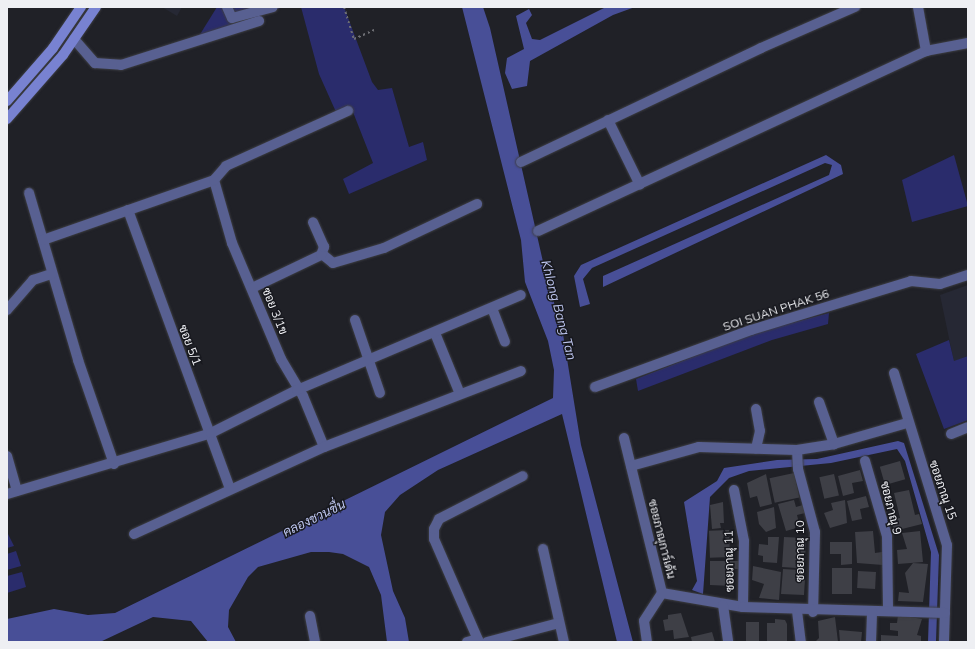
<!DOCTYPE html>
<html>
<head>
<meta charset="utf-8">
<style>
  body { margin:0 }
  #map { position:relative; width:975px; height:649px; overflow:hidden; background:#202127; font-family:Mulish,Sarabun,sans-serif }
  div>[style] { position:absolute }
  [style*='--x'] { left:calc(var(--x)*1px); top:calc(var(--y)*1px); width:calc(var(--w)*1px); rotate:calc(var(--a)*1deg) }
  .built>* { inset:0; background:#262834 }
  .green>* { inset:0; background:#2a2c6c }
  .water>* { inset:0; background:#484f97 }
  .building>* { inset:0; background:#3e3f46; transform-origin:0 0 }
  .path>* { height:2px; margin-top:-1px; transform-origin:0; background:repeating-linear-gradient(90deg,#6d6e73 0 2px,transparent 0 5px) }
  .roads { filter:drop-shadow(0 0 1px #3d3e44) drop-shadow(0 0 1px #3d3e44) }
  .street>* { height:10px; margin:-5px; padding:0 5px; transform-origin:5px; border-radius:5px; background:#586091 }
  .secondary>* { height:10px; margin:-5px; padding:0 5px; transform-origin:5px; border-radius:5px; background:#7882d1 }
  span { translate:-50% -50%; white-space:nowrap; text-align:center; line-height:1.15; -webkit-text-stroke:3px #17181e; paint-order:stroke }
  .street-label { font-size:12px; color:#eeeff3 }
  .water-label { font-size:13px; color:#bdc5ee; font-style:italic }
  .frame { position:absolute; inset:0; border:8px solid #eeeff3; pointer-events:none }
</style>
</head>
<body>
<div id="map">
  <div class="built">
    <i style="clip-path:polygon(162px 7px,182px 7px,177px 16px)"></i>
    <i style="clip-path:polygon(968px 285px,968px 356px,954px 362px,940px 295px)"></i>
  </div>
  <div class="green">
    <i style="clip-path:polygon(217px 7px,283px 7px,199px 36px)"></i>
    <i style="clip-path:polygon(301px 7px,344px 7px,372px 82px,378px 90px,392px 88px,409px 147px,423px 142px,427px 160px,349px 194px,343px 179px,373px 163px,351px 107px,336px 112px,319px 74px)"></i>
    <i style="clip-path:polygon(954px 155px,968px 206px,912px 222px,902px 180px)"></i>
    <i style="clip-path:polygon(829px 313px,828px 324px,772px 340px,638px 391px,636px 379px,754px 333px)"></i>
    <i style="clip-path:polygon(949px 340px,954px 361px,968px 356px,968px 420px,944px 429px,916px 354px)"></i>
    <i style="clip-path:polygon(7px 532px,14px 546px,7px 548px)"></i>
    <i style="clip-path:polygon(16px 551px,21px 566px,7px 570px,7px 554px)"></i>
    <i style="clip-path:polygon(22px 572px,26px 587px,7px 593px,7px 576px)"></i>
  </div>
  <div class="water">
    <i style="clip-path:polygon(462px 7px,483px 7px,490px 28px,546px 275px,563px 334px,581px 445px,633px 642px,617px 642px,562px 414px,438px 470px,400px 495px,385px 512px,381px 535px,393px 591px,405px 618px,409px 642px,387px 642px,381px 595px,369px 567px,343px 554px,329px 552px,311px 552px,258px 567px,248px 577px,229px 610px,228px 627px,236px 642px,208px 642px,191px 621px,153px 617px,100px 642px,7px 642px,7px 619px,54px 609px,88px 615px,115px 613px,553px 398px,554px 370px,548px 341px,525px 282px,521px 240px)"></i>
    <i style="clip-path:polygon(606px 7px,635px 7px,613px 15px,530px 61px,527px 86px,512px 89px,505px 73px,507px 58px,524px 49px,516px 16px,529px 9px,532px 15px,526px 23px,532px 39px,540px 40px)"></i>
    <i style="clip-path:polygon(826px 155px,841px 165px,843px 174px,603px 287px,603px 276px,829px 175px,832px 165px,825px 163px,592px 268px,583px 279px,590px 304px,580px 307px,574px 276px,581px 265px)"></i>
    <i style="clip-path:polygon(898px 441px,904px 443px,939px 555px,936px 642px,928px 642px,931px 552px,905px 461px,897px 449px,831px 463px,749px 471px,729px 478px,710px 497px,703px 594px,692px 590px,697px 581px,684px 502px,717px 481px,724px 468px,777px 460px,817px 459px)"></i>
  </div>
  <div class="building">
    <i style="left:900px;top:461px;width:19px;height:21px;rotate:74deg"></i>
    <i style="clip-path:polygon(860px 470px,863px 481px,852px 483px,854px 493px,843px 496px,838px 476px)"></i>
    <i style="left:794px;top:473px;width:25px;height:25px;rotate:78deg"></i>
    <i style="clip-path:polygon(766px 474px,772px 504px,760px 507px,757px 496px,750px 498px,747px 483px)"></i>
    <i style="left:834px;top:474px;width:22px;height:15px;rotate:77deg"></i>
    <i style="clip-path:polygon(909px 490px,915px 515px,919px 514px,922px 524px,894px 531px,891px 520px,900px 518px,894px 493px)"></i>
    <i style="clip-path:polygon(866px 496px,869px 507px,860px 509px,862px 519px,852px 521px,847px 501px)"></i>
    <i style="clip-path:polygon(794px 500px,796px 507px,803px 505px,805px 513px,797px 515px,800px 527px,786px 531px,778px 504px)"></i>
    <i style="clip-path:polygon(845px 500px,847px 523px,830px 528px,824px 513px,833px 510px,831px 503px)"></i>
    <i style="clip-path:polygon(723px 502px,724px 523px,720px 523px,721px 528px,712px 529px,710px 505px)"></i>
    <i style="clip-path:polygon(774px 507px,776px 528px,766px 532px,759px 524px,757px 512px)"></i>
    <i style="left:729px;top:530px;width:27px;height:20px;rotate:88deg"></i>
    <i style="clip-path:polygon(873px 531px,875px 553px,882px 552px,883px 565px,857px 563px,855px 532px)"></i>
    <i style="clip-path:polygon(920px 531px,923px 562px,898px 564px,897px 550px,907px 549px,902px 533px)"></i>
    <i style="clip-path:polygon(768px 537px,779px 537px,777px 563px,763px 562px,763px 556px,758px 555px,759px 544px,768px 545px)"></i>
    <i style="clip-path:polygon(784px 537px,806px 538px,805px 563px,798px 562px,797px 568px,782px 567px)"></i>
    <i style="clip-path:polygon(830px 542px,852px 542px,852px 564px,841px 565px,841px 554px,830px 554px)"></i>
    <i style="clip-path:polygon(710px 561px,740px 561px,739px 569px,732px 569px,732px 586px,710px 585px)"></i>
    <i style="clip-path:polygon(913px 563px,928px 564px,923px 602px,898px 601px,899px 592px,909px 593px,905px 573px)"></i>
    <i style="clip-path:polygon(753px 566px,781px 572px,779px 600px,759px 598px,764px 584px,752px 580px)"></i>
    <i style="left:832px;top:568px;width:20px;height:26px"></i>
    <i style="clip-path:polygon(783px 569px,799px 570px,799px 579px,805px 579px,804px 595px,781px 594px)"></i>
    <i style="left:858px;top:571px;width:18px;height:17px;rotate:3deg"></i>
    <i style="clip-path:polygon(681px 613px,689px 637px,674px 639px,673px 630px,665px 631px,663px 620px,668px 619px,668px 615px)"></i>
    <i style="clip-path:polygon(898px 615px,922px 619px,917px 635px,921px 636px,921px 642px,881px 642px,881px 635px,898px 636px,898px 631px,890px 630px,890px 623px,897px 623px)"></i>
    <i style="clip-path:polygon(835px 617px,838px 642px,815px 642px,819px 638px,818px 621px)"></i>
    <i style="clip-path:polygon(775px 619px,785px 620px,787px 624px,787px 642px,767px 642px,767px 623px,775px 623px)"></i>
    <i style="left:746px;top:622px;width:13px;height:19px"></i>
    <i style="clip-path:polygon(839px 630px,862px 632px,861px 642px,840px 642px)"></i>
    <i style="clip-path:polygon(712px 632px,715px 642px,692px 642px,691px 637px)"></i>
  </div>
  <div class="path">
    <i style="--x:344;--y:7;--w:34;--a:73"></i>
    <i style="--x:354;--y:39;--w:24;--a:-24"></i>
  </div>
  <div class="roads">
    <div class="street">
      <i style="--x:227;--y:7;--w:12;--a:66"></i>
      <i style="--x:232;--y:18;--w:42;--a:-15"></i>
      <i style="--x:918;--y:7;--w:45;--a:79.7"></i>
      <i style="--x:74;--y:39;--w:32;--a:49"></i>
      <i style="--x:95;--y:63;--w:26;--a:4"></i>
      <i style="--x:121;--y:65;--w:145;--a:-17.7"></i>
      <i style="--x:608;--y:120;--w:72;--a:63.8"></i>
      <i style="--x:521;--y:162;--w:266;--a:-25.4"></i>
      <i style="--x:761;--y:48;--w:103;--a:-23.6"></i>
      <i style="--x:214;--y:180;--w:66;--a:74.1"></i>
      <i style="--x:232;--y:243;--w:126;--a:67.1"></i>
      <i style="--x:281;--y:359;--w:43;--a:59.3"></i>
      <i style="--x:303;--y:396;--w:55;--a:67.6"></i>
      <i style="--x:29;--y:193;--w:174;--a:73.6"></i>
      <i style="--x:78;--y:360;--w:110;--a:70.9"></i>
      <i style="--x:128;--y:210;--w:296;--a:69.9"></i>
      <i style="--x:538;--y:231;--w:428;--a:-24.9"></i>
      <i style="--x:926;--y:51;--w:43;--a:-10.8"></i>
      <i style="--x:43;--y:240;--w:181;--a:-19.3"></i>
      <i style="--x:214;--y:180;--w:18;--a:-49"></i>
      <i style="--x:226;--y:166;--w:134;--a:-24.3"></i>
      <i style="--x:322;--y:254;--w:14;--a:39"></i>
      <i style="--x:333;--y:263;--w:53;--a:-16.4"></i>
      <i style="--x:384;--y:248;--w:103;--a:-25.3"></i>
      <i style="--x:252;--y:288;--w:76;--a:-25.6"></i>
      <i style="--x:321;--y:255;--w:9;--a:-69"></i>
      <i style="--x:324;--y:247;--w:27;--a:-114"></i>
      <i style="--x:492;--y:308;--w:36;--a:69"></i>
      <i style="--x:7;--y:310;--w:40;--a:-49"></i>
      <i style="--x:33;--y:280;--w:20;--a:-18"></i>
      <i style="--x:355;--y:320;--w:77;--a:71.1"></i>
      <i style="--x:435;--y:333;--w:66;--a:67.7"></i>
      <i style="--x:894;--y:373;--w:180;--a:72.9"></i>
      <i style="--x:947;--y:545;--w:97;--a:91.8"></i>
      <i style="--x:595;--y:387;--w:166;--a:-20.1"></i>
      <i style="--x:751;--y:330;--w:167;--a:-17"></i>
      <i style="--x:911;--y:281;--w:29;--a:6"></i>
      <i style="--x:940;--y:284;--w:29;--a:-18"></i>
      <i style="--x:819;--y:402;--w:45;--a:70.3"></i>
      <i style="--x:756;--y:409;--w:22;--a:80"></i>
      <i style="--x:760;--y:431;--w:18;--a:103"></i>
      <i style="--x:951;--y:434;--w:18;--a:-22"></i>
      <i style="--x:624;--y:438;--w:160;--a:76.2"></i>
      <i style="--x:662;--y:593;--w:33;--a:123"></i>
      <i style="--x:644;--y:621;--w:21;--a:82"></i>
      <i style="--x:797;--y:450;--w:19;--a:87"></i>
      <i style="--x:798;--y:469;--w:65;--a:74.9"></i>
      <i style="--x:815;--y:532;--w:80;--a:91.4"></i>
      <i style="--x:7;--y:456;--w:36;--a:74"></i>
      <i style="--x:865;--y:461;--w:78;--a:73.7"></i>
      <i style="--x:887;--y:536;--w:74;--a:89.2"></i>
      <i style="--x:631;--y:466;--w:71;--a:-15.6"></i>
      <i style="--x:699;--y:447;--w:98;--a:1.8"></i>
      <i style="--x:797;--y:450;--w:37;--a:-9"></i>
      <i style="--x:834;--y:444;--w:76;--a:-16"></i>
      <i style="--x:734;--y:490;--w:52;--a:78.9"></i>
      <i style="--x:744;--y:541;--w:66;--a:90.9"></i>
      <i style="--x:7;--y:494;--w:213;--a:-16.6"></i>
      <i style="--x:211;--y:433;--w:96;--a:-26.6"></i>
      <i style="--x:297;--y:390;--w:243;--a:-23"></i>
      <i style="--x:134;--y:534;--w:209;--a:-24.6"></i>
      <i style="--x:324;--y:447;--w:211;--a:-21.1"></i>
      <i style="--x:543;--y:549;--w:95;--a:77.3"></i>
      <i style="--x:662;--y:593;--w:82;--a:9.8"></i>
      <i style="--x:743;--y:607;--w:202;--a:1.7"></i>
      <i style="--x:723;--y:605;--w:37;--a:82"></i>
      <i style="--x:797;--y:611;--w:31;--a:83"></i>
      <i style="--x:310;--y:616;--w:26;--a:79"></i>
      <i style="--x:467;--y:642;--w:11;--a:-15"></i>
      <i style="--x:479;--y:642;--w:112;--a:-113.6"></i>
      <i style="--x:434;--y:539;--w:10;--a:-90"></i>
      <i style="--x:434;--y:529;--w:11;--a:-63"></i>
      <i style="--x:439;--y:519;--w:94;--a:-27.1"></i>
      <i style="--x:487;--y:642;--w:74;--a:-14.8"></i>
      <i style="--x:871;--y:642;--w:31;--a:-88"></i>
    </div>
    <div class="secondary">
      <i style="--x:7;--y:101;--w:70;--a:-49"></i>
      <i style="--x:53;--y:48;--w:50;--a:-55.7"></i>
      <i style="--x:7;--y:119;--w:85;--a:-48.8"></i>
      <i style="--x:63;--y:55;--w:58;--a:-55.5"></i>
    </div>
  </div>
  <div class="street-label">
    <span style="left:776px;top:310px;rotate:-18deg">SOI SUAN PHAK 56</span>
    <span style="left:275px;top:311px;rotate:68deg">ซอย 3/1ข</span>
    <span style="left:190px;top:345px;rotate:69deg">ซอย 5/1</span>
    <span style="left:943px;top:490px;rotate:71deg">ซอยภาณุ 15</span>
    <span style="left:891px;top:508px;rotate:76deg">ซอยภาณุ 9</span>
    <span style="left:662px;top:539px;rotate:76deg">ซอยภาณุการ์เด้น</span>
    <span style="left:800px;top:551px;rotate:-90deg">ซอยภาณุ 10</span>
    <span style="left:729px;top:561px;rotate:-91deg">ซอยภาณุ 11</span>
  </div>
  <div class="water-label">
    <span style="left:559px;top:310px;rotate:75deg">Khlong Bang Tan</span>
    <span style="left:314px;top:518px;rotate:-26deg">คลองชวนชื่น</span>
  </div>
  <div class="frame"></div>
</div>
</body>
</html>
